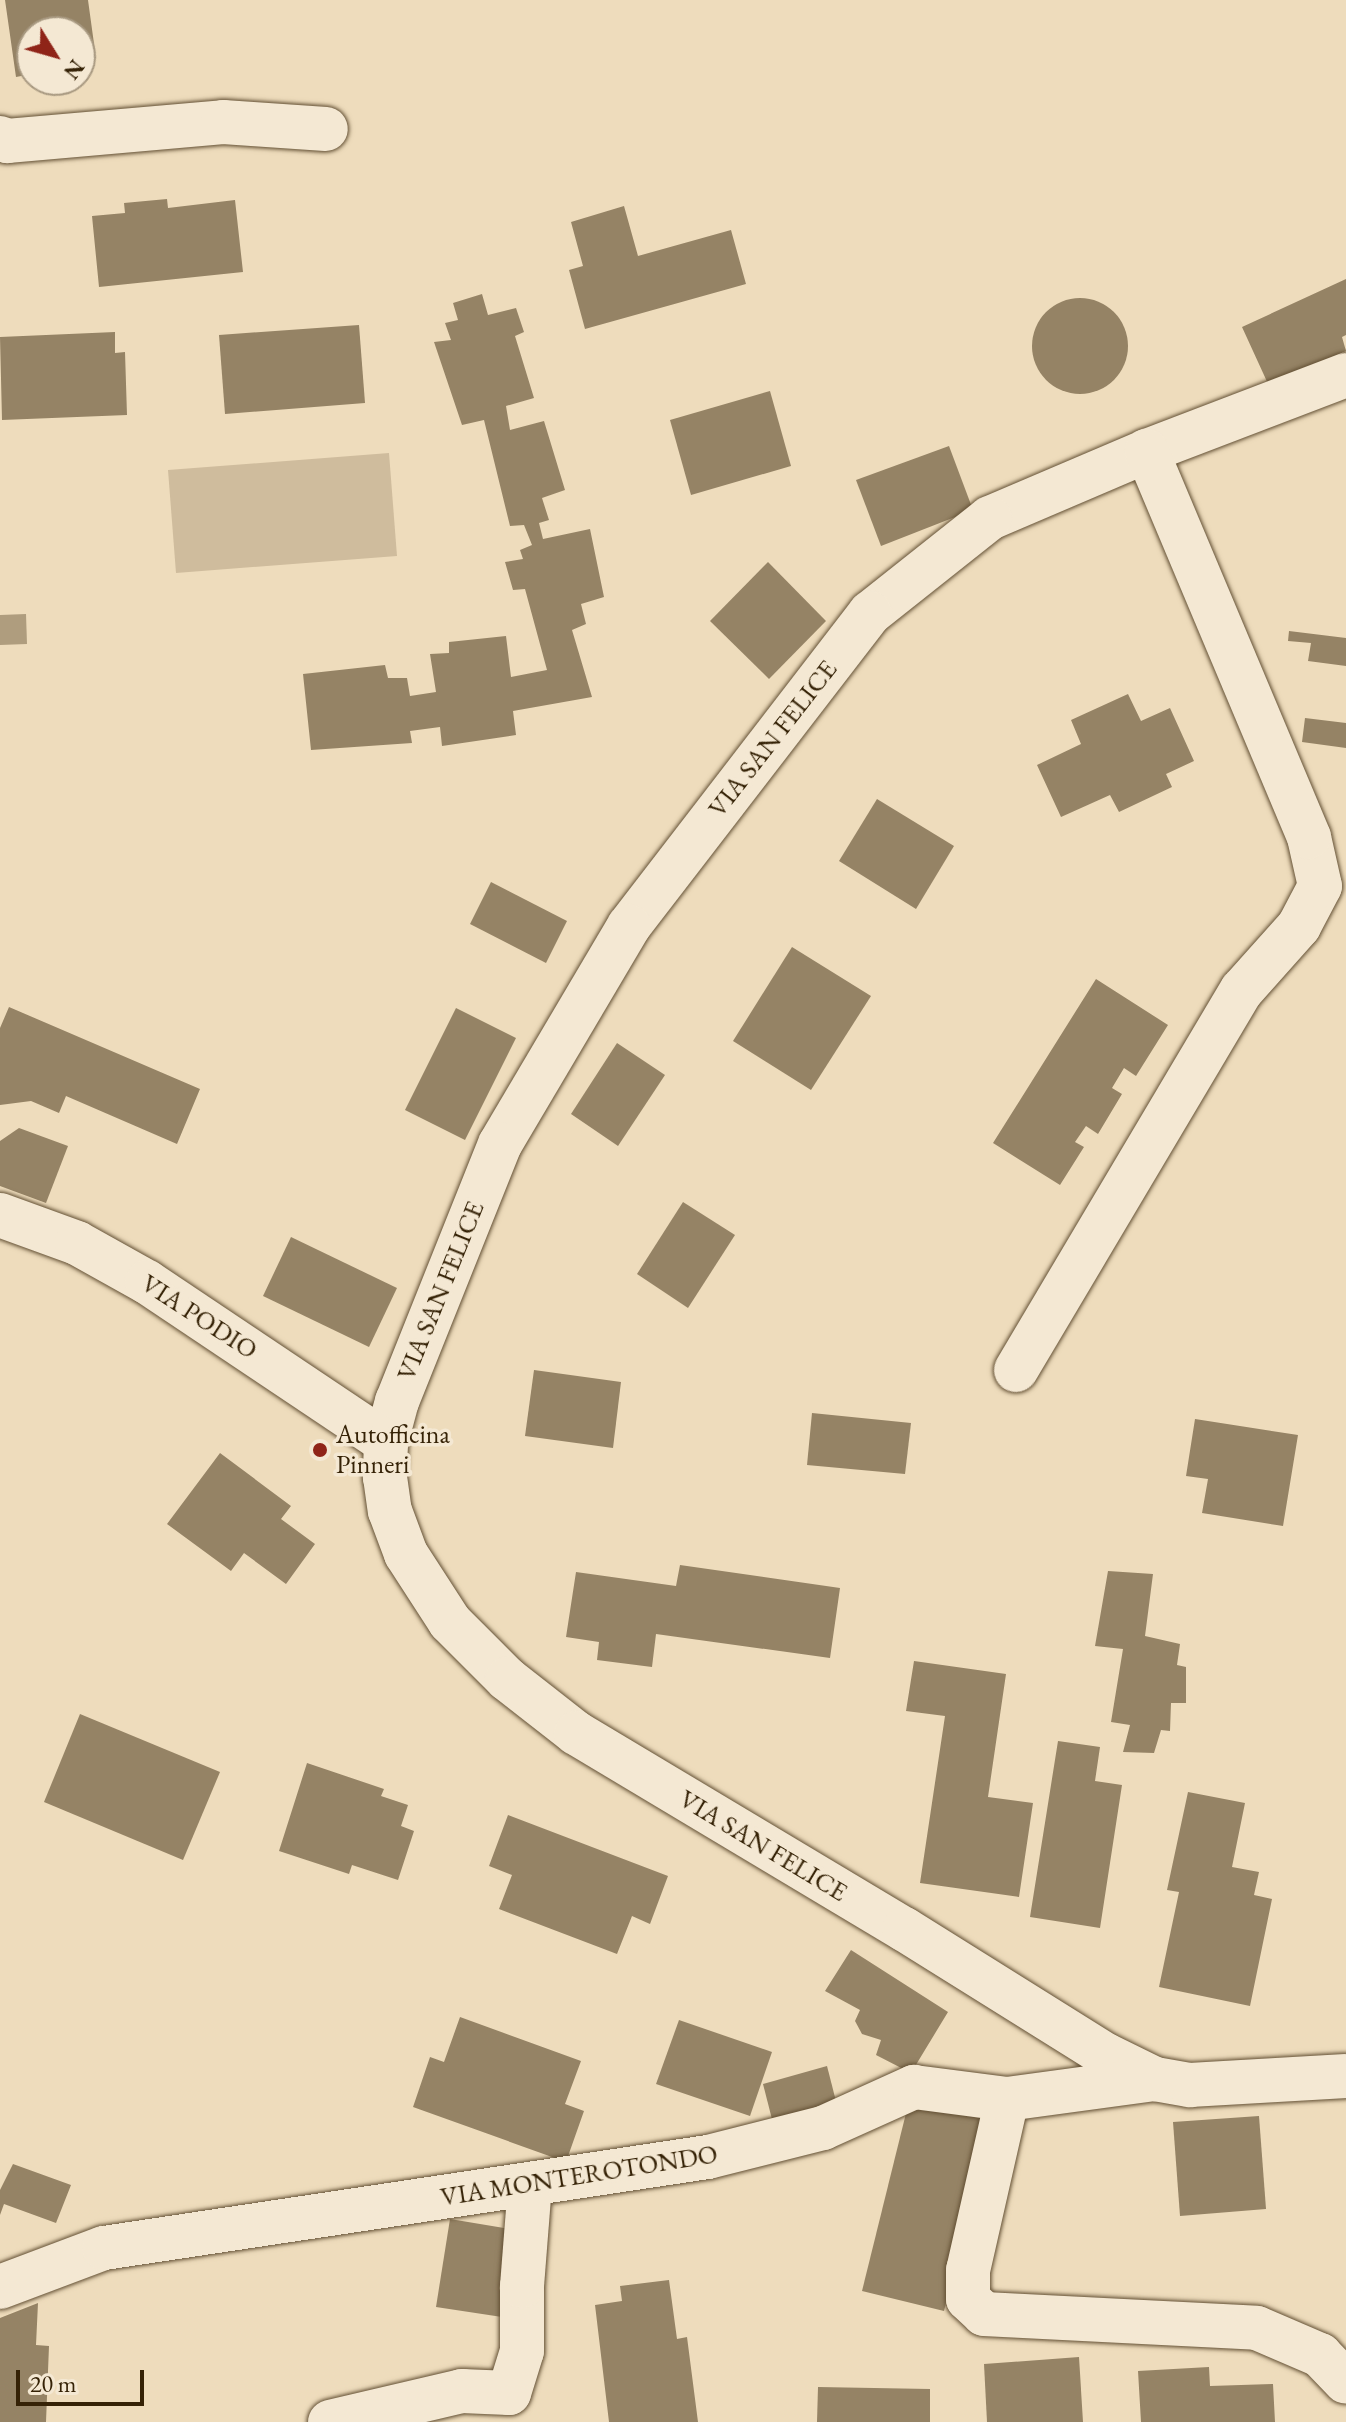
<!DOCTYPE html>
<style>
body{margin:0}
#map{position:relative;width:1346px;height:2422px;overflow:hidden;background:#eedcbc;font-family:"EB Garamond",serif}
div>[style]{position:absolute}
.green>*{inset:0;background:#cfbc9d}
.water>*{inset:0;background:#af9d7e}
.building>*{inset:0;background:#958365}
.round{border-radius:50%}
.roads{filter:drop-shadow(0 0 2px #635034) drop-shadow(0 0 2px #635034)}
.minor>*{height:44px;margin:-22px;padding:0 22px;transform-origin:22px;border-radius:22px;background:#f4e8d3}
.dots>*{width:22px;height:22px;translate:-50% -50%;box-sizing:border-box;border:4px solid #f4e8d3;border-radius:50%}
span{translate:-50% -50%;white-space:nowrap;text-align:center;line-height:1.15;-webkit-text-stroke:7px #f4e8d3;paint-order:stroke}
.street-label{font-size:26px;color:#352206}
.poi-label{font-size:26px;color:#352206}
.left{translate:0 -50%;text-align:left}
.north{position:absolute;left:16px;top:16px;width:80px;height:80px;box-sizing:border-box;background:#f4e8d3;border:2px solid #a89981;border-radius:50%;rotate:127deg;font-size:22px;font-weight:700;line-height:32px;text-align:center;color:#352206}
.north::after{content:'';display:block;margin:auto;width:28px;height:36px;background:#8f2418;clip-path:polygon(50% 0,100% 100%,50% 72%,0 100%)}
.scale{position:absolute;left:16px;top:2370px;width:128px;height:36px;box-sizing:border-box;border:4px solid #352206;border-top:0;padding-left:10px;font-size:24px;line-height:28px;white-space:nowrap;color:#352206;-webkit-text-stroke:6px #f4e8d3;paint-order:stroke}
</style>
<div id="map">
<div class="green">
<div style="clip-path:polygon(389px 453px,397px 556px,176px 573px,168px 470px)"></div>
</div>
<div class="water">
<div style="clip-path:polygon(26px 614px,27px 644px,0 645px,0 615px)"></div>
</div>
<div class="building">
<div style="clip-path:polygon(5px 0,88px 0,95px 51px,83px 53px,84px 67px,80px 68px,80px 32px,32px 32px,32px 74px,16px 77px)"></div>
<div style="clip-path:polygon(167px 199px,168px 208px,235px 200px,243px 272px,99px 287px,92px 216px,125px 213px,124px 203px)"></div>
<div style="clip-path:polygon(624px 206px,638px 256px,731px 230px,746px 284px,585px 329px,569px 270px,583px 266px,571px 222px)"></div>
<div style="clip-path:polygon(1346px 279px,1346px 335px,1342px 337px,1346px 351px,1269px 386px,1242px 327px)"></div>
<div style="clip-path:polygon(482px 294px,488px 315px,516px 308px,524px 332px,515px 336px,534px 398px,506px 406px,510px 430px,544px 421px,565px 490px,542px 498px,549px 520px,539px 523px,543px 539px,590px 529px,604px 597px,581px 604px,586px 624px,572px 630px,592px 697px,513px 711px,516px 735px,442px 746px,440px 727px,410px 731px,412px 743px,311px 750px,303px 674px,385px 665px,388px 678px,407px 678px,410px 696px,436px 692px,430px 654px,449px 653px,449px 642px,506px 636px,511px 677px,547px 670px,525px 589px,513px 590px,505px 562px,523px 559px,520px 550px,532px 545px,524px 525px,510px 526px,484px 420px,462px 425px,434px 342px,451px 340px,445px 323px,458px 320px,453px 303px)"></div>
<div class="round" style="left:1032px;top:298px;width:96px;height:96px"></div>
<div style="clip-path:polygon(359px 325px,365px 403px,225px 414px,219px 335px)"></div>
<div style="clip-path:polygon(115px 332px,115px 353px,125px 352px,127px 415px,2px 420px,0 337px)"></div>
<div style="clip-path:polygon(770px 391px,791px 466px,691px 495px,670px 420px)"></div>
<div style="clip-path:polygon(949px 446px,973px 510px,881px 546px,856px 480px)"></div>
<div style="clip-path:polygon(768px 562px,826px 621px,769px 679px,710px 621px)"></div>
<div style="clip-path:polygon(1289px 631px,1346px 638px,1346px 666px,1308px 661px,1311px 643px,1288px 641px)"></div>
<div style="clip-path:polygon(1128px 694px,1141px 721px,1170px 708px,1194px 761px,1166px 774px,1172px 787px,1119px 812px,1110px 795px,1061px 817px,1037px 765px,1081px 744px,1071px 720px)"></div>
<div style="clip-path:polygon(1305px 718px,1346px 723px,1346px 748px,1302px 742px)"></div>
<div style="clip-path:polygon(877px 799px,954px 846px,916px 909px,839px 861px)"></div>
<div style="clip-path:polygon(491px 882px,567px 921px,546px 963px,470px 924px)"></div>
<div style="clip-path:polygon(792px 947px,871px 996px,811px 1090px,733px 1041px)"></div>
<div style="clip-path:polygon(1096px 979px,1168px 1025px,1136px 1076px,1124px 1068px,1112px 1088px,1122px 1094px,1098px 1134px,1086px 1126px,1075px 1142px,1084px 1147px,1060px 1185px,993px 1143px)"></div>
<div style="clip-path:polygon(9px 1007px,200px 1089px,177px 1144px,66px 1096px,59px 1113px,31px 1101px,0 1105px,0 1028px)"></div>
<div style="clip-path:polygon(456px 1008px,516px 1038px,465px 1140px,405px 1110px)"></div>
<div style="clip-path:polygon(617px 1043px,665px 1075px,618px 1146px,571px 1114px)"></div>
<div style="clip-path:polygon(19px 1128px,68px 1146px,46px 1203px,0 1186px,0 1141px)"></div>
<div style="clip-path:polygon(683px 1202px,735px 1235px,688px 1308px,637px 1274px)"></div>
<div style="clip-path:polygon(291px 1237px,397px 1288px,369px 1347px,263px 1296px)"></div>
<div style="clip-path:polygon(534px 1370px,621px 1382px,613px 1448px,525px 1436px)"></div>
<div style="clip-path:polygon(812px 1413px,911px 1423px,905px 1474px,807px 1465px)"></div>
<div style="clip-path:polygon(1195px 1419px,1298px 1435px,1283px 1526px,1202px 1513px,1208px 1479px,1186px 1476px)"></div>
<div style="clip-path:polygon(220px 1453px,291px 1506px,281px 1519px,315px 1544px,286px 1584px,244px 1553px,231px 1571px,167px 1524px)"></div>
<div style="clip-path:polygon(680px 1565px,840px 1588px,830px 1658px,656px 1634px,652px 1667px,597px 1660px,599px 1642px,566px 1637px,576px 1572px,676px 1586px)"></div>
<div style="clip-path:polygon(1108px 1571px,1153px 1574px,1145px 1636px,1180px 1644px,1177px 1665px,1186px 1667px,1186px 1703px,1171px 1703px,1170px 1731px,1161px 1730px,1154px 1753px,1123px 1752px,1130px 1725px,1111px 1722px,1123px 1649px,1095px 1646px)"></div>
<div style="clip-path:polygon(914px 1661px,1006px 1674px,988px 1797px,1033px 1803px,1019px 1897px,920px 1883px,945px 1716px,906px 1711px)"></div>
<div style="clip-path:polygon(80px 1714px,220px 1772px,183px 1860px,44px 1802px)"></div>
<div style="clip-path:polygon(1058px 1741px,1100px 1747px,1095px 1781px,1122px 1785px,1100px 1928px,1030px 1917px)"></div>
<div style="clip-path:polygon(307px 1763px,384px 1789px,381px 1796px,408px 1805px,401px 1826px,414px 1831px,398px 1880px,352px 1865px,349px 1874px,279px 1851px)"></div>
<div style="clip-path:polygon(1188px 1792px,1245px 1803px,1232px 1867px,1259px 1872px,1254px 1895px,1272px 1899px,1250px 2006px,1159px 1987px,1179px 1892px,1167px 1890px)"></div>
<div style="clip-path:polygon(508px 1815px,668px 1876px,650px 1924px,632px 1916px,617px 1954px,499px 1909px,512px 1875px,489px 1866px)"></div>
<div style="clip-path:polygon(851px 1950px,948px 2012px,911px 2073px,876px 2055px,881px 2040px,862px 2034px,855px 2021px,860px 2010px,825px 1991px)"></div>
<div style="clip-path:polygon(460px 2017px,581px 2061px,565px 2104px,584px 2111px,566px 2162px,413px 2107px,430px 2057px,444px 2062px)"></div>
<div style="clip-path:polygon(679px 2020px,772px 2052px,750px 2116px,656px 2084px)"></div>
<div style="clip-path:polygon(827px 2066px,839px 2113px,775px 2131px,763px 2084px)"></div>
<div style="clip-path:polygon(909px 2101px,991px 2121px,944px 2311px,862px 2291px)"></div>
<div style="clip-path:polygon(1259px 2116px,1266px 2209px,1180px 2216px,1173px 2122px)"></div>
<div style="clip-path:polygon(13px 2164px,71px 2185px,56px 2223px,4px 2204px,0 2215px,0 2190px)"></div>
<div style="clip-path:polygon(450px 2219px,516px 2230px,502px 2317px,436px 2307px)"></div>
<div style="clip-path:polygon(669px 2280px,677px 2339px,687px 2337px,698px 2422px,609px 2422px,595px 2305px,622px 2301px,620px 2286px)"></div>
<div style="clip-path:polygon(38px 2303px,36px 2345px,49px 2346px,46px 2422px,0 2422px,0 2318px)"></div>
<div style="clip-path:polygon(1079px 2357px,1083px 2422px,987px 2422px,984px 2364px)"></div>
<div style="clip-path:polygon(1209px 2367px,1210px 2386px,1273px 2384px,1275px 2422px,1141px 2422px,1138px 2371px)"></div>
<div style="clip-path:polygon(818px 2387px,930px 2389px,930px 2422px,817px 2422px)"></div>
</div>
<div class="roads">
<div class="minor">
<div style="left:0;top:138px;width:8px;rotate:23deg"></div>
<div style="left:7px;top:141px;width:217px;rotate:-5deg"></div>
<div style="left:223px;top:122px;width:103px;rotate:3.9deg"></div>
<div style="left:1346px;top:375px;width:213px;rotate:159.1deg"></div>
<div style="left:1147px;top:451px;width:171px;rotate:156.9deg"></div>
<div style="left:990px;top:518px;width:153px;rotate:141.6deg"></div>
<div style="left:870px;top:613px;width:395px;rotate:127.6deg"></div>
<div style="left:629px;top:926px;width:253px;rotate:120.6deg"></div>
<div style="left:500px;top:1144px;width:277px;rotate:111.8deg"></div>
<div style="left:397px;top:1401px;width:42px;rotate:105deg"></div>
<div style="left:386px;top:1442px;width:35px;rotate:92deg"></div>
<div style="left:385px;top:1477px;width:34px;rotate:82deg"></div>
<div style="left:390px;top:1511px;width:46px;rotate:69.6deg"></div>
<div style="left:406px;top:1554px;width:81px;rotate:57.1deg"></div>
<div style="left:450px;top:1622px;width:81px;rotate:45deg"></div>
<div style="left:507px;top:1679px;width:88px;rotate:38deg"></div>
<div style="left:576px;top:1733px;width:382px;rotate:30.9deg"></div>
<div style="left:904px;top:1929px;width:238px;rotate:32deg"></div>
<div style="left:1106px;top:2055px;width:55px;rotate:26.1deg"></div>
<div style="left:1155px;top:2079px;width:36px;rotate:10deg"></div>
<div style="left:1190px;top:2085px;width:156px;rotate:-3.3deg"></div>
<div style="left:0;top:1215px;width:82px;rotate:20deg"></div>
<div style="left:77px;top:1243px;width:80px;rotate:29.1deg"></div>
<div style="left:147px;top:1282px;width:288px;rotate:33.8deg"></div>
<div style="left:1016px;top:1370px;width:442px;rotate:-59.3deg"></div>
<div style="left:1242px;top:990px;width:86px;rotate:-48.3deg"></div>
<div style="left:1299px;top:926px;width:45px;rotate:-62.3deg"></div>
<div style="left:1320px;top:886px;width:50px;rotate:-102.7deg"></div>
<div style="left:1309px;top:837px;width:419px;rotate:-112.8deg"></div>
<div style="left:1007px;top:2099px;width:175px;rotate:102.8deg"></div>
<div style="left:968px;top:2270px;width:29px;rotate:90deg"></div>
<div style="left:968px;top:2299px;width:22px;rotate:43deg"></div>
<div style="left:984px;top:2314px;width:273px;rotate:2.9deg"></div>
<div style="left:1257px;top:2328px;width:69px;rotate:23.2deg"></div>
<div style="left:1320px;top:2355px;width:37px;rotate:46deg"></div>
<div style="left:0;top:2287px;width:111px;rotate:-20.6deg"></div>
<div style="left:104px;top:2248px;width:611px;rotate:-8.57deg"></div>
<div style="left:708px;top:2157px;width:119px;rotate:-14.2deg"></div>
<div style="left:823px;top:2128px;width:100px;rotate:-24.3deg"></div>
<div style="left:914px;top:2087px;width:94px;rotate:7.4deg"></div>
<div style="left:1007px;top:2099px;width:149px;rotate:-7.7deg"></div>
<div style="left:330px;top:2422px;width:136px;rotate:-13.2deg"></div>
<div style="left:462px;top:2391px;width:47px;rotate:2.4deg"></div>
<div style="left:509px;top:2393px;width:44px;rotate:-72.8deg"></div>
<div style="left:522px;top:2351px;width:65px;rotate:-90deg"></div>
<div style="left:522px;top:2286px;width:102px;rotate:-85.5deg"></div>
</div>
</div>
<div class="dots">
<div style="left:320px;top:1450px;background:#8f2418"></div>
</div>
<div class="street-label">
<span style="left:773px;top:739px;rotate:-52deg">VIA SAN FELICE</span>
<span style="left:441px;top:1291px;rotate:-68deg">VIA SAN FELICE</span>
<span style="left:199px;top:1317px;rotate:33deg">VIA PODIO</span>
<span style="left:763px;top:1846px;rotate:31deg">VIA SAN FELICE</span>
<span style="left:579px;top:2176px;rotate:-9deg">VIA MONTEROTONDO</span>
</div>
<div class="poi-label">
<span class="left" style="left:336px;top:1450px">Autofficina<br>Pinneri</span>
</div>
<div class="north">N</div>
<div class="scale">20 m</div>
</div>
